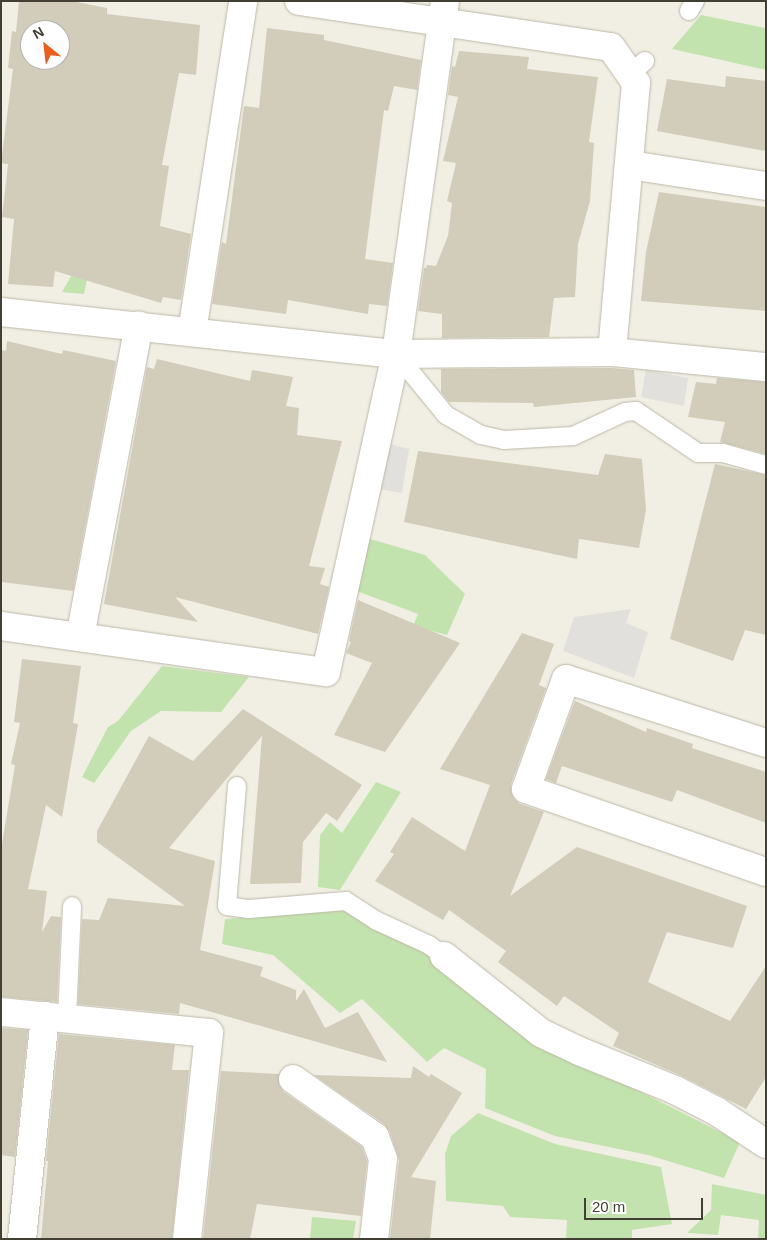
<!DOCTYPE html>
<style>
body{margin:0}
#map{position:relative;width:767px;height:1240px;overflow:hidden;background:#f1efe4;font-family:Arial,sans-serif}
div>[style]{position:absolute}
.green>*{inset:0;background:#c3e3ae}
.parking>*{inset:0;background:#e2e0dc}
.building>*{inset:0;background:#d2ccba}
.roads{filter:drop-shadow(0 0 1px #bcb8a7) drop-shadow(0 0 1px #bcb8a7)}
.lane>*{height:18px;margin:-9px;padding:0 9px;transform-origin:9px;border-radius:9px;background:#fff}
.street>*{height:28px;margin:-14px;padding:0 14px;transform-origin:14px;border-radius:14px;background:#fff}
span{translate:-50% -50%;white-space:nowrap;text-align:center;line-height:1.15;-webkit-text-stroke:4.5px #fff;paint-order:stroke}
.frame{position:absolute;inset:0;border:2px solid #423f34;pointer-events:none}
.north{position:absolute;left:20px;top:20px;width:50px;height:50px;box-sizing:border-box;background:#fff;border:1px solid #b3b2ae;border-radius:50%;rotate:331deg;font-size:14px;font-weight:700;line-height:20px;text-align:center;color:#423f34}
.north::after{content:'';display:block;margin:auto;width:18px;height:22px;background:#ed5e1e;clip-path:polygon(50% 0,100% 100%,50% 72%,0 100%)}
.scale{position:absolute;left:584px;top:1198px;width:119px;height:22px;box-sizing:border-box;border:2px solid #423f34;border-top:0;padding-left:6px;font-size:15px;line-height:18px;white-space:nowrap;color:#423f34;-webkit-text-stroke:4px #fff;paint-order:stroke}
</style>
<div id="map">
<div class="green">
<div style="clip-path:polygon(701px 15px,765px 28px,766px 70px,672px 49px)"></div>
<div style="clip-path:polygon(95px 238px,84px 294px,62px 292px,73px 273px)"></div>
<div style="clip-path:polygon(367px 538px,425px 555px,465px 594px,447px 635px,413px 626px,418px 614px,354px 590px)"></div>
<div style="clip-path:polygon(162px 666px,249px 677px,221px 712px,161px 711px,131px 731px,94px 783px,82px 777px,108px 727px,118px 721px)"></div>
<div style="clip-path:polygon(376px 782px,401px 792px,340px 890px,318px 887px,320px 835px,330px 822px,342px 833px)"></div>
<div style="clip-path:polygon(345px 909px,441px 962px,534px 1038px,740px 1142px,724px 1178px,648px 1155px,555px 1136px,485px 1108px,486px 1069px,444px 1048px,427px 1062px,362px 999px,340px 1013px,273px 955px,222px 944px,225px 919px)"></div>
<div style="clip-path:polygon(478px 1113px,555px 1144px,661px 1167px,672px 1224px,632px 1230px,632px 1239px,566px 1239px,567px 1220px,510px 1217px,503px 1206px,446px 1201px,445px 1154px,451px 1136px)"></div>
<div style="clip-path:polygon(712px 1184px,766px 1195px,766px 1239px,758px 1239px,759px 1220px,721px 1215px,718px 1235px,687px 1233px,711px 1210px)"></div>
<div style="clip-path:polygon(312px 1217px,356px 1221px,353px 1239px,310px 1239px)"></div>
</div>
<div class="parking">
<div style="clip-path:polygon(646px 370px,688px 378px,684px 406px,641px 397px)"></div>
<div style="clip-path:polygon(386px 443px,409px 449px,402px 493px,374px 488px)"></div>
<div style="clip-path:polygon(631px 609px,626px 623px,648px 632px,634px 678px,563px 651px,574px 617px)"></div>
</div>
<div class="building">
<div style="clip-path:polygon(evenodd,19px 1px,71px 1px,107px 8px,107px 14px,200px 25px,196px 75px,179px 73px,162px 165px,169px 166px,160px 226px,191px 234px,181px 300px,163px 297px,161px 303px,55px 271px,53px 287px,8px 284px,14px 219px,2px 217px,8px 164px,1px 163px,13px 69px,8px 68px,12px 31px,16px 32px,19px 1px,30px 30px,60px 30px,60px 60px,30px 60px,30px 30px)"></div>
<div style="clip-path:polygon(267px 28px,324px 35px,324px 40px,421px 60px,417px 90px,394px 86px,388px 111px,384px 110px,365px 259px,393px 263px,387px 306px,369px 304px,368px 314px,288px 300px,286px 314px,212px 304px,222px 242px,226px 244px,244px 106px,259px 108px)"></div>
<div style="clip-path:polygon(459px 51px,529px 57px,527px 69px,598px 77px,589px 142px,594px 143px,590px 201px,578px 244px,575px 297px,554px 298px,549px 337px,442px 338px,442px 314px,418px 311px,424px 268px,426px 268px,427px 265px,436px 266px,448px 236px,452px 203px,447px 201px,456px 163px,443px 161px,458px 97px,448px 95px,452px 66px,455px 67px)"></div>
<div style="clip-path:polygon(726px 76px,766px 81px,766px 151px,657px 131px,667px 79px,725px 87px)"></div>
<div style="clip-path:polygon(659px 192px,766px 207px,766px 311px,641px 301px,646px 252px)"></div>
<div style="clip-path:polygon(7px 341px,62px 354px,63px 350px,116px 361px,73px 591px,1px 582px,1px 350px,6px 351px)"></div>
<div style="clip-path:polygon(157px 359px,250px 381px,252px 370px,293px 377px,286px 406px,299px 408px,297px 435px,342px 441px,309px 566px,325px 568px,320px 584px,329px 587px,318px 634px,175px 597px,198px 622px,104px 604px,147px 367px,154px 369px)"></div>
<div style="clip-path:polygon(611px 368px,634px 370px,636px 397px,534px 407px,533px 403px,449px 402px,441px 392px,441px 369px)"></div>
<div style="clip-path:polygon(717px 378px,766px 382px,766px 454px,720px 442px,725px 422px,688px 417px,696px 382px,716px 384px)"></div>
<div style="clip-path:polygon(418px 451px,598px 475px,605px 454px,642px 459px,646px 510px,639px 548px,579px 539px,577px 559px,404px 522px)"></div>
<div style="clip-path:polygon(715px 464px,766px 475px,766px 635px,745px 630px,733px 661px,670px 639px)"></div>
<div style="clip-path:polygon(358px 600px,460px 643px,385px 752px,334px 735px,372px 663px,346px 653px,351px 642px,349px 641px)"></div>
<div style="clip-path:polygon(522px 633px,554px 644px,539px 685px,546px 688px,511px 784px,511px 791px,514px 799px,520px 804px,544px 812px,510px 896px,577px 847px,747px 906px,733px 948px,667px 932px,648px 982px,730px 1021px,766px 966px,766px 1077px,746px 1109px,682px 1076px,613px 1046px,619px 1033px,564px 996px,557px 1006px,498px 962px,506px 951px,449px 910px,443px 920px,375px 881px,394px 854px,390px 852px,412px 817px,465px 851px,490px 785px,440px 769px)"></div>
<div style="clip-path:polygon(22px 659px,81px 666px,73px 723px,78px 724px,62px 817px,46px 805px,28px 889px,47px 891px,42px 932px,51px 916px,61px 917px,57px 1002px,1px 997px,1px 850px,15px 765px,11px 764px,20px 723px,14px 722px)"></div>
<div style="clip-path:polygon(575px 701px,646px 732px,647px 728px,693px 744px,692px 748px,766px 772px,766px 823px,677px 790px,672px 802px,562px 766px,556px 783px,546px 779px)"></div>
<div style="clip-path:polygon(243px 709px,362px 785px,337px 821px,326px 813px,303px 842px,301px 883px,250px 884px,262px 736px,169px 848px,215px 861px,200px 950px,263px 967px,260px 976px,296px 990px,296px 1001px,304px 989px,325px 1028px,358px 1012px,387px 1062px,180px 1003px,179px 1014px,78px 1004px,82px 919px,99px 920px,108px 898px,185px 906px,97px 842px,97px 831px,149px 736px,193px 761px)"></div>
<div style="clip-path:polygon(1px 1028px,28px 1030px,15px 1157px,1px 1155px)"></div>
<div style="clip-path:polygon(59px 1034px,175px 1045px,172px 1070px,189px 1070px,172px 1239px,41px 1239px,48px 1161px,46px 1161px)"></div>
<div style="clip-path:polygon(413px 1066px,429px 1077px,431px 1074px,462px 1093px,411px 1177px,436px 1181px,430px 1239px,390px 1239px,399px 1160px,390px 1132px,384px 1124px,314px 1075px,411px 1078px)"></div>
<div style="clip-path:polygon(221px 1071px,279px 1074px,279px 1085px,284px 1092px,362px 1147px,367px 1161px,361px 1216px,257px 1204px,250px 1239px,203px 1239px)"></div>
</div>
<div class="roads">
<div class="lane">
<div style="left:689px;top:11px;width:12px;rotate:-59deg"></div>
<div style="left:630px;top:74px;width:20px;rotate:-41deg"></div>
<div style="left:396px;top:354px;width:79px;rotate:50.7deg"></div>
<div style="left:446px;top:415px;width:40px;rotate:29.7deg"></div>
<div style="left:481px;top:435px;width:24px;rotate:12deg"></div>
<div style="left:504px;top:440px;width:69px;rotate:-3.3deg"></div>
<div style="left:573px;top:436px;width:57px;rotate:-24.8deg"></div>
<div style="left:625px;top:412px;width:11px;rotate:-5deg"></div>
<div style="left:636px;top:411px;width:75px;rotate:34.1deg"></div>
<div style="left:698px;top:453px;width:25px"></div>
<div style="left:723px;top:453px;width:45px;rotate:15.6deg"></div>
<div style="left:237px;top:786px;width:120px;rotate:94.8deg"></div>
<div style="left:227px;top:906px;width:22px;rotate:8deg"></div>
<div style="left:249px;top:909px;width:97px;rotate:-4.7deg"></div>
<div style="left:346px;top:901px;width:35px;rotate:33deg"></div>
<div style="left:375px;top:920px;width:60px;rotate:24.8deg"></div>
<div style="left:429px;top:945px;width:19px;rotate:36deg"></div>
<div style="left:67px;top:1018px;width:112px;rotate:-87.4deg"></div>
</div>
<div class="street">
<div style="left:299px;top:1px;width:315px;rotate:8.4deg"></div>
<div style="left:611px;top:47px;width:44px;rotate:55.2deg"></div>
<div style="left:636px;top:83px;width:270px;rotate:95.1deg"></div>
<div style="left:630px;top:165px;width:138px;rotate:8.8deg"></div>
<div style="left:1px;top:312px;width:397px;rotate:6.1deg"></div>
<div style="left:396px;top:354px;width:216px;rotate:-0.5deg"></div>
<div style="left:612px;top:352px;width:155px;rotate:5.6deg"></div>
<div style="left:192px;top:332px;width:335px;rotate:-81.2deg"></div>
<div style="left:1px;top:626px;width:328px;rotate:8.1deg"></div>
<div style="left:326px;top:672px;width:326px;rotate:-77.6deg"></div>
<div style="left:396px;top:354px;width:356px;rotate:-82.1deg"></div>
<div style="left:80px;top:637px;width:317px;rotate:-79.3deg"></div>
<div style="left:766px;top:743px;width:210px;rotate:-162.3deg"></div>
<div style="left:566px;top:679px;width:117px;rotate:110deg"></div>
<div style="left:526px;top:789px;width:254px;rotate:19.1deg"></div>
<div style="left:444px;top:956px;width:124px;rotate:38.4deg"></div>
<div style="left:541px;top:1033px;width:42px;rotate:25.3deg"></div>
<div style="left:579px;top:1051px;width:104px;rotate:22.1deg"></div>
<div style="left:675px;top:1090px;width:46px;rotate:27.1deg"></div>
<div style="left:716px;top:1111px;width:60px;rotate:33.4deg"></div>
<div style="left:1px;top:1012px;width:209px;rotate:5.8deg"></div>
<div style="left:209px;top:1033px;width:207px;rotate:96.1deg"></div>
<div style="left:293px;top:1079px;width:100px;rotate:35.3deg"></div>
<div style="left:375px;top:1137px;width:23px;rotate:70deg"></div>
<div style="left:383px;top:1159px;width:81px;rotate:96.4deg"></div>
<div style="left:22px;top:1239px;width:224px;rotate:-84.1deg"></div>
</div>
</div>
<div class="frame"></div>
<div class="north">N</div>
<div class="scale">20 m</div>
</div>
